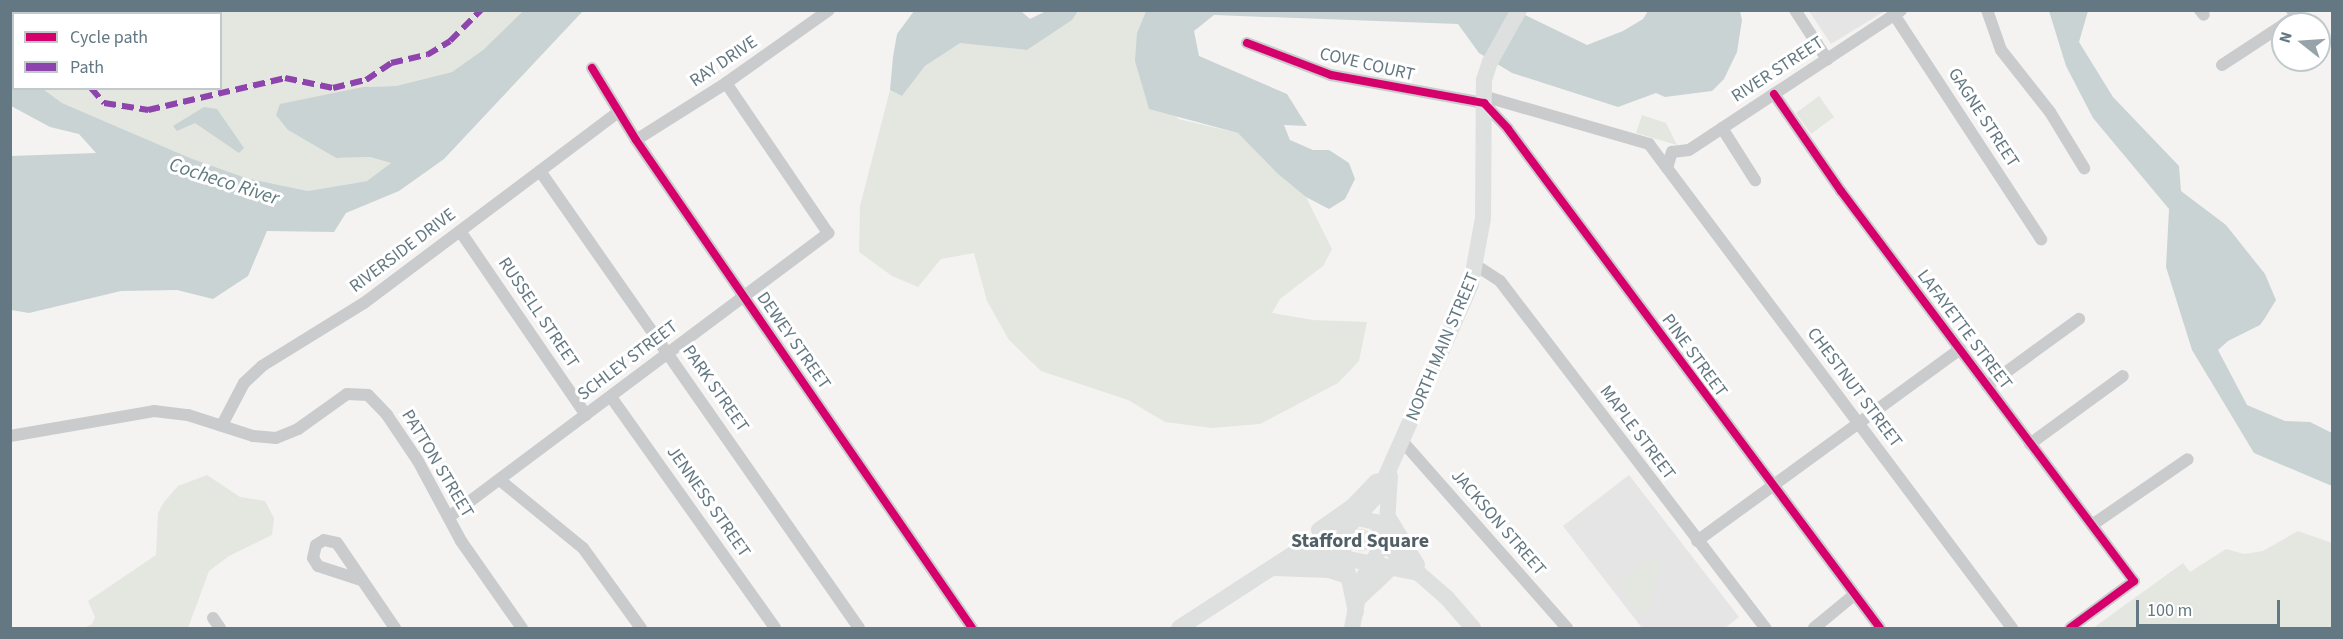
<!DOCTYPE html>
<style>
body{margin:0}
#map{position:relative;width:2343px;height:639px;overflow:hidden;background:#f4f3f2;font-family:"Source Sans 3",sans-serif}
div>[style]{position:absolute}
.built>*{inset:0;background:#e4e5e4}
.green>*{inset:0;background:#e4e6e0}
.round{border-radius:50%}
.water>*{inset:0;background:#c9d3d4}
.street>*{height:12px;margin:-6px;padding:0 6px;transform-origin:6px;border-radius:6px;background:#cacbcc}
.secondary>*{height:16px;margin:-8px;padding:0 8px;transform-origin:8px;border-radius:8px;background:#dedfdf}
.quiet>*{height:6px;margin-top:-3px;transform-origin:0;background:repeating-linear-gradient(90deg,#8e44ad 0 12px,transparent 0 18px)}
.cycleway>*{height:8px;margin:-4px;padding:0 4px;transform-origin:4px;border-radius:4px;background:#d6006c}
span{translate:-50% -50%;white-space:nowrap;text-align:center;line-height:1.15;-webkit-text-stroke:6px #fff;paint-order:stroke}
.street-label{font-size:18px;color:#637882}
.water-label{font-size:20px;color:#5f7b7f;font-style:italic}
.neighbourhood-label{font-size:20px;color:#516067;font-weight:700}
.frame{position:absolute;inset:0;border:12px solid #637882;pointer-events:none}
.legend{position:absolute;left:12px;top:12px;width:210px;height:78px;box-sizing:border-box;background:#fff;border:2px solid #c1c9cd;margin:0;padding:8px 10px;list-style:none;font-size:18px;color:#637882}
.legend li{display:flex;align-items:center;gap:12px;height:30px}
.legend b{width:30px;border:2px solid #c1c9cd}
.north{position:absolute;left:2271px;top:12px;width:60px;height:60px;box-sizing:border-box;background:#fff;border:2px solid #c1c9cd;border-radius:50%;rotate:287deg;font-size:16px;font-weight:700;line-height:24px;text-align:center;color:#637882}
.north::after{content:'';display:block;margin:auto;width:21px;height:27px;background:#96a3a9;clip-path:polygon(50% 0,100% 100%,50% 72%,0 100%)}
.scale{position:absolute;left:2136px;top:600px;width:144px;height:27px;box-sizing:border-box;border:3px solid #637882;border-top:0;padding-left:8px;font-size:18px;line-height:21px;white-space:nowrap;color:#637882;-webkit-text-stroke:4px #fff;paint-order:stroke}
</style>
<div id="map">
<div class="built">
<div style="clip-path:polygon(1809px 11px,1885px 11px,1831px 44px)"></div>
<div style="clip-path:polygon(1629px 475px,1739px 617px,1725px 628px,1642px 628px,1563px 526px)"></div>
</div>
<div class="green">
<div style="clip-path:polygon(10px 11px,523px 11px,483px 50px,452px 72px,396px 86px,363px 87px,288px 130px,336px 158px,370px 157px,391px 163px,367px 181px,308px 191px,246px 178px,190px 158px,62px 103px,43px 89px,220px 88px,220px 14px,14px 14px,13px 71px)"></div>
<div style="clip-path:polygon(1078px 11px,1146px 11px,1137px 33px,1178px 119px,1238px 133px,1306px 197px,1332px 249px,1323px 266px,1280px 299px,1272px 313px,1313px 320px,1367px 322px,1359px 361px,1338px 383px,1260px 424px,1212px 428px,1165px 422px,1128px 400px,1041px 371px,1009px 340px,987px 301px,974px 253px,941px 259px,918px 287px,892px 276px,859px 252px,860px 206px,890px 90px,902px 96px,925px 66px,960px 42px,1027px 50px,1072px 20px)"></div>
<div style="clip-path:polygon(1819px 96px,1834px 117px,1811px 134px,1796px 113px)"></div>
<div style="clip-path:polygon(1642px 115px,1666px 123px,1677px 145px,1636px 133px)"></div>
<div style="clip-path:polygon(207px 475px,240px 497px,265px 501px,274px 518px,272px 535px,229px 556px,209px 571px,188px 628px,84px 628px,92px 624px,95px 617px,88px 601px,156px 555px,158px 513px,164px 502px,178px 486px)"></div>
<div class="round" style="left:1350px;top:529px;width:22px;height:22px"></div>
<div style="clip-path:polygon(2298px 531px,2332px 543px,2332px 628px,2093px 628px,2183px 563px,2190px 572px,2226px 549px,2244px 554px,2263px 551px)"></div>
<div style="clip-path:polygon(1658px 554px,1659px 569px,1647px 615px,1635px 610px,1618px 582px)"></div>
</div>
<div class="water">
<div style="clip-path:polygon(523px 11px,583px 11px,444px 159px,399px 191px,346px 213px,334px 232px,267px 231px,248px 276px,213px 299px,177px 290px,121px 291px,29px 313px,11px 310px,11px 156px,96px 153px,79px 134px,50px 127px,11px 106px,11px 69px,14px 88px,43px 89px,62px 103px,190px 158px,246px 178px,308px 191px,367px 181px,391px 163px,370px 157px,336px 158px,288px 130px,276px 115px,280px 104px,363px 87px,396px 86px,452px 72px,483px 50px)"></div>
<div style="clip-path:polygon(914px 11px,1021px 11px,1030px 19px,1046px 11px,1078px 11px,1072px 20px,1027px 50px,960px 43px,925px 66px,902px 96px,890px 90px,893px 57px,897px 34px)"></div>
<div style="clip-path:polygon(1146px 11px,1517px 11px,1587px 45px,1623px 31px,1643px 19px,1648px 11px,1740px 11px,1742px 20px,1737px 52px,1724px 79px,1712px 91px,1665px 97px,1656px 93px,1618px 107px,1512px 73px,1479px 53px,1458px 24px,1214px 15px,1194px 31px,1199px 56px,1287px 94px,1307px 126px,1284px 125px,1290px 140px,1313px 150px,1329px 150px,1349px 163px,1355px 179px,1345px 199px,1329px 209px,1306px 197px,1277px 173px,1238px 133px,1149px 109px,1135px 61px,1137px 33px)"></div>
<div style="clip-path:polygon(2049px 11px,2088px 11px,2079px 42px,2113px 97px,2179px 166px,2181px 191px,2226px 225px,2265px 274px,2276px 300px,2265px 318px,2260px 325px,2228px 341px,2218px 350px,2247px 405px,2285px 421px,2310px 422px,2332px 433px,2332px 486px,2254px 453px,2192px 350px,2166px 267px,2169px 209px,2093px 118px,2066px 66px)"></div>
<div style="clip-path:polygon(204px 107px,217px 109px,244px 148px,239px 153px,195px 123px,177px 131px,173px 126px)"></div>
</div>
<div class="street">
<div style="left:1795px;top:10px;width:59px;rotate:56.9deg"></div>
<div style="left:1987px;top:10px;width:42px;rotate:70.7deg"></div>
<div style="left:2001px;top:50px;width:79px;rotate:51.7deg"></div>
<div style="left:2050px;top:112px;width:66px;rotate:58.7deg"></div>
<div style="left:2200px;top:10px;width:6px;rotate:51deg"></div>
<div style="left:1895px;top:16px;width:267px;rotate:56.8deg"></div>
<div style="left:2284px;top:24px;width:14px;rotate:-34deg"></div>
<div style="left:2296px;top:16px;width:7px;rotate:-124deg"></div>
<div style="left:1247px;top:43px;width:90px;rotate:20.9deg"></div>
<div style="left:1331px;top:75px;width:156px;rotate:10.4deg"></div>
<div style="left:1484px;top:103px;width:35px;rotate:47deg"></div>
<div style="left:1508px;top:129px;width:622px;rotate:53.3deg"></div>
<div style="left:2222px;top:65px;width:73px;rotate:-33.3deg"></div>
<div style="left:592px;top:68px;width:84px;rotate:58.6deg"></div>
<div style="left:636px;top:140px;width:592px;rotate:55.45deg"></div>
<div style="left:1774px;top:94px;width:118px;rotate:55.4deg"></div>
<div style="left:1841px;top:191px;width:488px;rotate:53.1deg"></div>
<div style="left:2134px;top:581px;width:79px;rotate:143.7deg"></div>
<div style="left:1483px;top:96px;width:173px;rotate:16.1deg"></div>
<div style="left:1649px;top:144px;width:605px;rotate:53.13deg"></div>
<div style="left:1722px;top:128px;width:62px;rotate:57.6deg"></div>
<div style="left:636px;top:140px;width:107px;rotate:-32.3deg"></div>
<div style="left:726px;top:83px;width:126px;rotate:-35.3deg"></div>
<div style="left:1667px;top:168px;width:17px;rotate:-73deg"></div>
<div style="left:1672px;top:152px;width:17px;rotate:-7deg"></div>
<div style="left:1689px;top:150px;width:254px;rotate:-33.4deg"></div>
<div style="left:540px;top:171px;width:557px;rotate:55.08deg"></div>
<div style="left:460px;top:231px;width:223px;rotate:55.6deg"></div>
<div style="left:1477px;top:266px;width:27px;rotate:33deg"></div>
<div style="left:1500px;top:281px;width:437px;rotate:52.6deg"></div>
<div style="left:1987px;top:386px;width:114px;rotate:-36.1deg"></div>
<div style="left:611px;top:397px;width:283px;rotate:54.6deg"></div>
<div style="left:222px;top:425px;width:47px;rotate:-62.4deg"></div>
<div style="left:244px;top:383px;width:25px;rotate:-43deg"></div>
<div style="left:262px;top:366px;width:120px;rotate:-31.7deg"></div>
<div style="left:364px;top:303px;width:318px;rotate:-36.9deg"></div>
<div style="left:10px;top:436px;width:146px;rotate:-9.8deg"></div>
<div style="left:154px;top:411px;width:34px;rotate:7deg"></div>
<div style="left:188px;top:415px;width:68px;rotate:17.9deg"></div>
<div style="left:253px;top:436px;width:23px;rotate:5deg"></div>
<div style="left:276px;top:438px;width:24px;rotate:-22deg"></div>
<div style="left:298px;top:429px;width:60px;rotate:-35.5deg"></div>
<div style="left:347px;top:394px;width:21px;rotate:3deg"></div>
<div style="left:368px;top:395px;width:28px;rotate:46deg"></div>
<div style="left:387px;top:415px;width:55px;rotate:56deg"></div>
<div style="left:418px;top:461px;width:91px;rotate:61.7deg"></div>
<div style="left:461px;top:541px;width:106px;rotate:55deg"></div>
<div style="left:1403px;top:442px;width:248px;rotate:48.6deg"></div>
<div style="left:2030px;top:444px;width:115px;rotate:-36.2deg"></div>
<div style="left:501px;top:481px;width:106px;rotate:39.3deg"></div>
<div style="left:583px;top:548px;width:99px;rotate:54.1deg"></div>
<div style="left:449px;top:517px;width:474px;rotate:-36.8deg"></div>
<div style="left:828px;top:233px;width:181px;rotate:-124.2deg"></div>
<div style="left:2092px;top:525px;width:116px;rotate:-34.5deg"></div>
<div style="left:1697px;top:541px;width:326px;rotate:-36.1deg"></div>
<div style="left:361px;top:580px;width:45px;rotate:-162deg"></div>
<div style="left:318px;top:566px;width:9px;rotate:-122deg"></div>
<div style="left:313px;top:558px;width:13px;rotate:-77deg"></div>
<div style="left:316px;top:545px;width:9px;rotate:-32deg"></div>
<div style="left:324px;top:540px;width:13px;rotate:13deg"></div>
<div style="left:337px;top:543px;width:103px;rotate:55.7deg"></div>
<div style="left:213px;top:618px;width:12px;rotate:55deg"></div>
<div style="left:1814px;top:628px;width:52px;rotate:-39.5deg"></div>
</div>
<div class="secondary">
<div style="left:1388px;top:517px;width:56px;rotate:58.9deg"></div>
<div style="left:1357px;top:518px;width:19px;rotate:12deg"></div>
<div style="left:1376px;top:522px;width:34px;rotate:60deg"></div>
<div style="left:1393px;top:551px;width:72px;rotate:41deg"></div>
<div style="left:1447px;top:598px;width:40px;rotate:49deg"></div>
<div style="left:1319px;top:530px;width:39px;rotate:-35deg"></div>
<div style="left:1351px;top:508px;width:37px;rotate:-46deg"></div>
<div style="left:1291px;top:556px;width:38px;rotate:-2deg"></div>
<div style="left:1329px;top:555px;width:91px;rotate:11.4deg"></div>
<div style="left:1274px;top:568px;width:55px;rotate:2.1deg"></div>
<div style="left:1329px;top:570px;width:19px;rotate:18deg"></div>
<div style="left:1359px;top:598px;width:45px;rotate:-43.2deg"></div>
<div style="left:1356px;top:612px;width:78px;rotate:-101.9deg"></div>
<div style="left:1340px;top:536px;width:57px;rotate:-47.9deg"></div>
<div style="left:1378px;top:494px;width:230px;rotate:-66.1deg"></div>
<div style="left:1471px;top:284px;width:67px;rotate:-79.7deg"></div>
<div style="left:1483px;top:218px;width:138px;rotate:-89.6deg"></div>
<div style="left:1484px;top:80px;width:19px;rotate:-72deg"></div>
<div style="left:1490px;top:62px;width:60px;rotate:-60.9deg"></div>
<div style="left:1179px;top:628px;width:147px;rotate:-33deg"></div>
<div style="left:1302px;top:548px;width:47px;rotate:-25.5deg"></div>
<div style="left:1352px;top:628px;width:48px;rotate:-79.2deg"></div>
<div style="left:1361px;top:581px;width:49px;rotate:-59.2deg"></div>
<div style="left:1386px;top:539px;width:63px;rotate:-86.4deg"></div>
</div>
<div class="quiet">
<div style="left:71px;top:14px;width:4px;rotate:-90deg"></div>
<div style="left:91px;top:88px;width:20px;rotate:49deg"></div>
<div style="left:104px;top:103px;width:45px;rotate:9deg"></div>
<div style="left:148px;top:110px;width:141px;rotate:-13.1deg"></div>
<div style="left:285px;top:78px;width:49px;rotate:11.8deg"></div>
<div style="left:333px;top:88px;width:34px;rotate:-14deg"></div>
<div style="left:366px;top:80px;width:30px;rotate:-34deg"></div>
<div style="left:391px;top:63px;width:37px;rotate:-13deg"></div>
<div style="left:427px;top:55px;width:27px;rotate:-31deg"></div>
<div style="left:450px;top:41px;width:44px;rotate:-45deg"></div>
</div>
<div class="cycleway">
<div style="left:1247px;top:43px;width:90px;rotate:20.9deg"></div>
<div style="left:1331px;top:75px;width:156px;rotate:10.4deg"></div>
<div style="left:1484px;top:103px;width:35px;rotate:47deg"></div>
<div style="left:1508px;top:129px;width:622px;rotate:53.3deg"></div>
<div style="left:592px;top:68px;width:84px;rotate:58.6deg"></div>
<div style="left:636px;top:140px;width:592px;rotate:55.45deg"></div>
<div style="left:1774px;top:94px;width:118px;rotate:55.4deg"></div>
<div style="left:1841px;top:191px;width:488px;rotate:53.1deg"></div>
<div style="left:2134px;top:581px;width:79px;rotate:143.7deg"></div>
</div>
<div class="street-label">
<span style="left:724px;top:62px;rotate:-34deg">RAY DRIVE</span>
<span style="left:1367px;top:65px;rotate:13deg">COVE COURT</span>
<span style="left:1778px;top:70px;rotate:-33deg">RIVER STREET</span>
<span style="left:1983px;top:118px;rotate:57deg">GAGNE STREET</span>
<span style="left:403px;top:251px;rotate:-37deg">RIVERSIDE DRIVE</span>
<span style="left:538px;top:313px;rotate:56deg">RUSSELL STREET</span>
<span style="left:1964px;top:330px;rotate:53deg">LAFAYETTE STREET</span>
<span style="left:793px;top:341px;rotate:55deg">DEWEY STREET</span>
<span style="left:1443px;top:347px;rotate:-67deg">NORTH MAIN STREET</span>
<span style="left:1694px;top:356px;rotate:54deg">PINE STREET</span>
<span style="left:628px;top:361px;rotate:-37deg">SCHLEY STREET</span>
<span style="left:1854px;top:388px;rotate:53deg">CHESTNUT STREET</span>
<span style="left:715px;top:389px;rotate:55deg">PARK STREET</span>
<span style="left:1637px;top:433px;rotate:53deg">MAPLE STREET</span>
<span style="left:437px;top:464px;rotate:59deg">PATTON STREET</span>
<span style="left:708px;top:502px;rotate:55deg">JENNESS STREET</span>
<span style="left:1498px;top:523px;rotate:49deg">JACKSON STREET</span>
</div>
<div class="water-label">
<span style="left:224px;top:182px;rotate:18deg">Cocheco River</span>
</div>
<div class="neighbourhood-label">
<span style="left:1360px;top:541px">Stafford Square</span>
</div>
<div class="frame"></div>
<ul class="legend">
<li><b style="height:8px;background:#d6006c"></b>Cycle path</li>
<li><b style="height:8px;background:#8e44ad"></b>Path</li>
</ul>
<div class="north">N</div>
<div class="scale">100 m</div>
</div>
